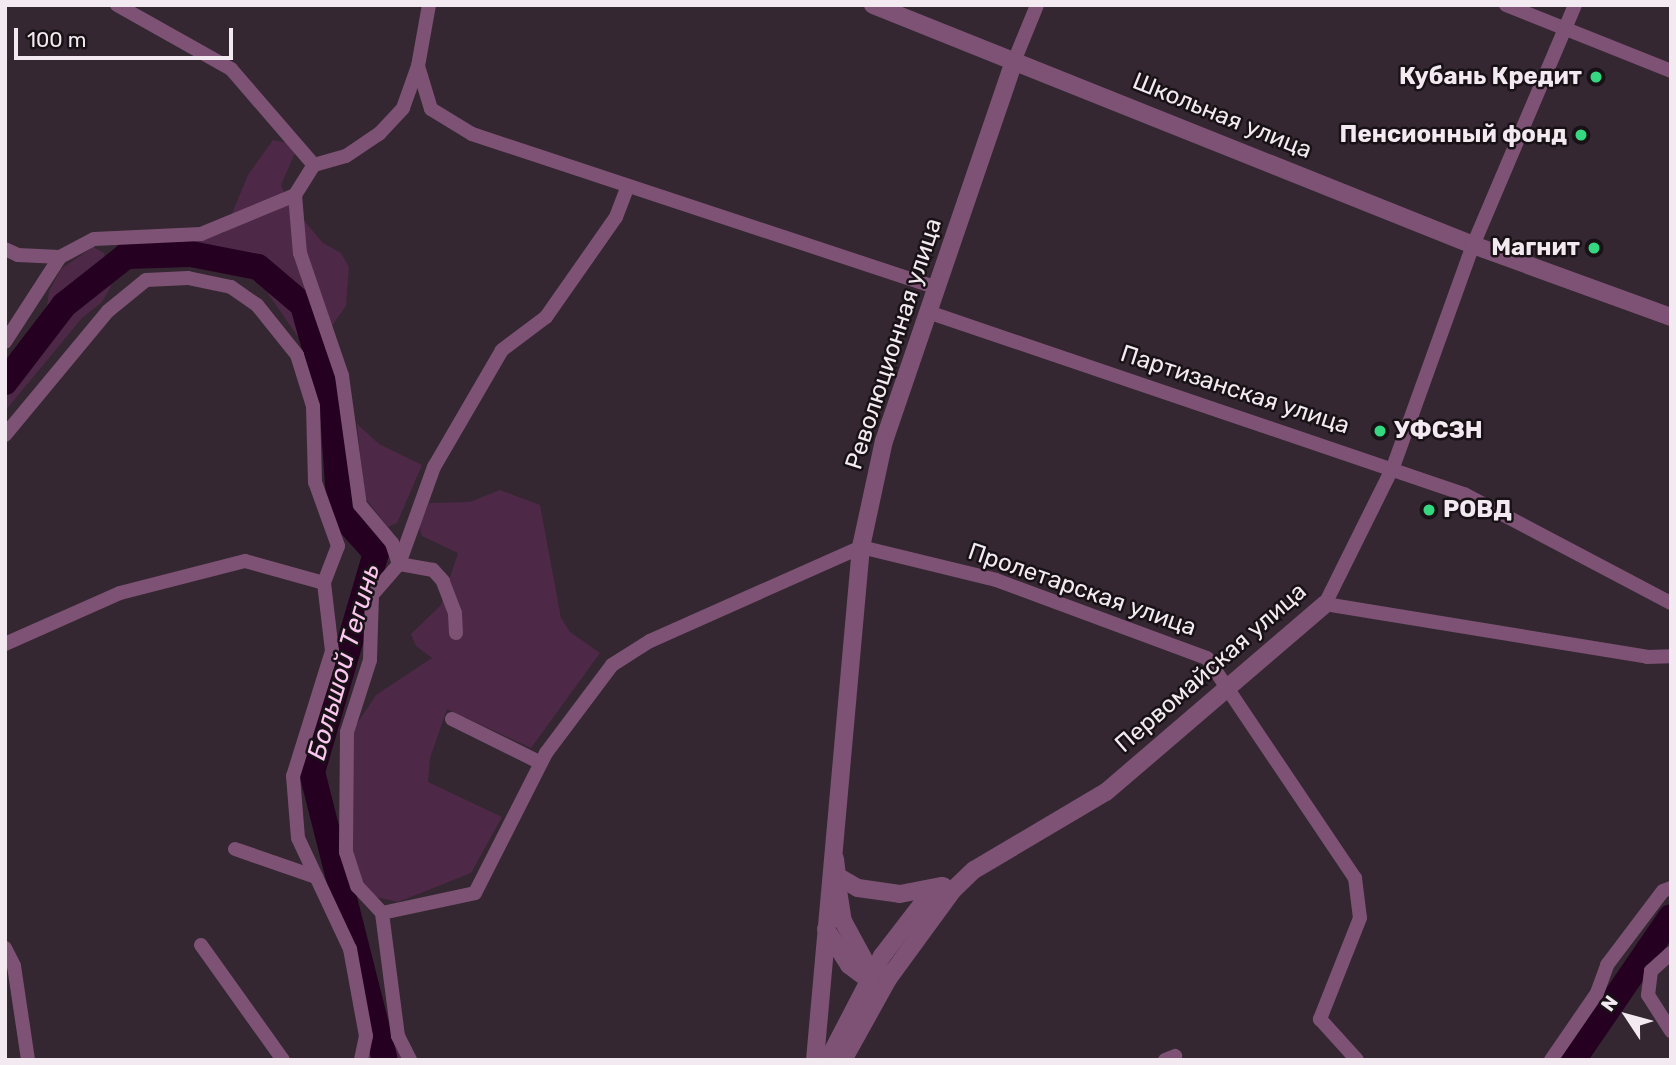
<!DOCTYPE html>
<meta charset="utf-8">
<style>
body{margin:0}
#map{position:relative;width:1676px;height:1065px;overflow:hidden;background:#342731;font-family:Rubik,sans-serif}
div>[style]{position:absolute}
.green>*{inset:0;background:#4e2847}
.river>*{height:26px;margin:-13px;padding:0 13px;transform-origin:13px;border-radius:13px;background:#260021}
.minor>*{height:14px;margin:-7px;padding:0 7px;transform-origin:7px;border-radius:7px;background:#7d5274}
.tertiary>*{height:18px;margin:-9px;padding:0 9px;transform-origin:9px;border-radius:9px;background:#7d5274}
.dots>*{width:19px;height:19px;translate:-50% -50%;box-sizing:border-box;border:4px solid #181216;border-radius:50%}
span{translate:-50% -50%;white-space:nowrap;text-align:center;line-height:1.15;-webkit-text-stroke:5px #181216;paint-order:stroke}
.poi-label{font-size:24px;color:#f3eaf1;font-weight:700}
.right{translate:-100% -50%;text-align:right}
.left{translate:0 -50%;text-align:left}
.street-label{font-size:24px;color:#f3eaf1}
.water-label{font-size:26px;color:#fcc6f0;font-style:italic}
.frame{position:absolute;inset:0;border:7px solid #f3eaf1;pointer-events:none}
.north{position:absolute;left:1592px;top:981px;width:70px;height:70px;-webkit-text-stroke:5px #181216;paint-order:stroke;rotate:306deg;font-size:19px;font-weight:700;line-height:28px;text-align:center;color:#f3eaf1}
.north::after{content:'';display:block;margin:auto;width:24px;height:32px;background:#f3eaf1;clip-path:polygon(50% 0,100% 100%,50% 72%,0 100%)}
.scale{position:absolute;left:14px;top:28px;width:219px;height:32px;box-sizing:border-box;border:4px solid #f3eaf1;border-top:0;padding-left:9px;font-size:21px;line-height:24px;white-space:nowrap;color:#f3eaf1;-webkit-text-stroke:5px #181216;paint-order:stroke}
</style>
<div id="map">
<div class="green">
<div style="clip-path:polygon(273px 140px,287px 143px,295px 153px,281px 185px,289px 203px,323px 243px,341px 253px,349px 267px,346px 306px,321px 341px,305px 347px,267px 292px,247px 275px,205px 263px,132px 261px,140px 240px,196px 239px,224px 233px,248px 175px)"></div>
<div style="clip-path:polygon(93px 247px,104px 253px,111px 286px,102px 302px,82px 318px,5px 411px,5px 391px,30px 367px,42px 344px,49px 291px,61px 269px)"></div>
<div style="clip-path:polygon(357px 424px,379px 444px,422px 465px,397px 523px,388px 527px,365px 498px)"></div>
<div style="clip-path:polygon(500px 490px,540px 505px,561px 618px,570px 632px,600px 653px,531px 748px,447px 709px,430px 758px,428px 782px,502px 817px,471px 873px,398px 902px,372px 896px,352px 868px,350px 734px,376px 695px,432px 658px,416px 646px,411px 634px,441px 605px,458px 553px,422px 536px,419px 526px,429px 503px,470px 502px)"></div>
<div style="clip-path:polygon(366px 1036px,398px 1036px,410px 1060px,361px 1060px)"></div>
</div>
<div class="river">
<div style="left:5px;top:382px;width:97px;rotate:-52.5deg"></div>
<div style="left:64px;top:305px;width:79px;rotate:-38.3deg"></div>
<div style="left:126px;top:256px;width:65px;rotate:-1.8deg"></div>
<div style="left:191px;top:254px;width:68px;rotate:11deg"></div>
<div style="left:258px;top:267px;width:59px;rotate:40.2deg"></div>
<div style="left:303px;top:305px;width:112px;rotate:74.5deg"></div>
<div style="left:333px;top:413px;width:100px;rotate:86deg"></div>
<div style="left:340px;top:513px;width:54px;rotate:48deg"></div>
<div style="left:376px;top:553px;width:228px;rotate:106.3deg"></div>
<div style="left:312px;top:772px;width:297px;rotate:75.8deg"></div>
<div style="left:1573px;top:1060px;width:173px;rotate:-55.6deg"></div>
</div>
<div class="minor">
<div style="left:117px;top:5px;width:131px;rotate:29.3deg"></div>
<div style="left:231px;top:69px;width:127px;rotate:49.2deg"></div>
<div style="left:1506px;top:5px;width:178px;rotate:21.8deg"></div>
<div style="left:1575px;top:5px;width:261px;rotate:113deg"></div>
<div style="left:1473px;top:245px;width:236px;rotate:109.8deg"></div>
<div style="left:1393px;top:467px;width:153px;rotate:116.4deg"></div>
<div style="left:1325px;top:604px;width:326px;rotate:9.3deg"></div>
<div style="left:1647px;top:657px;width:24px;rotate:-2deg"></div>
<div style="left:1015px;top:59px;width:58px;rotate:-67.8deg"></div>
<div style="left:418px;top:66px;width:45px;rotate:73.2deg"></div>
<div style="left:431px;top:109px;width:48px;rotate:31.4deg"></div>
<div style="left:472px;top:134px;width:490px;rotate:18.3deg"></div>
<div style="left:295px;top:195px;width:58px;rotate:85.1deg"></div>
<div style="left:300px;top:253px;width:130px;rotate:71.1deg"></div>
<div style="left:342px;top:376px;width:130px;rotate:82.1deg"></div>
<div style="left:360px;top:505px;width:50px;rotate:49.9deg"></div>
<div style="left:392px;top:543px;width:22px;rotate:72deg"></div>
<div style="left:399px;top:564px;width:103px;rotate:-70.2deg"></div>
<div style="left:434px;top:467px;width:135px;rotate:-59.8deg"></div>
<div style="left:502px;top:350px;width:55px;rotate:-36.9deg"></div>
<div style="left:546px;top:317px;width:122px;rotate:-55deg"></div>
<div style="left:616px;top:217px;width:31px;rotate:-69deg"></div>
<div style="left:295px;top:195px;width:36px;rotate:-58deg"></div>
<div style="left:314px;top:165px;width:33px;rotate:-16deg"></div>
<div style="left:346px;top:156px;width:40px;rotate:-34deg"></div>
<div style="left:379px;top:134px;width:35px;rotate:-47deg"></div>
<div style="left:403px;top:108px;width:45px;rotate:-70.3deg"></div>
<div style="left:418px;top:66px;width:62px;rotate:-79.8deg"></div>
<div style="left:5px;top:249px;width:14px;rotate:25deg"></div>
<div style="left:18px;top:255px;width:42px;rotate:2.7deg"></div>
<div style="left:60px;top:257px;width:38px;rotate:-28deg"></div>
<div style="left:94px;top:239px;width:107px;rotate:-2.7deg"></div>
<div style="left:201px;top:234px;width:102px;rotate:-22.5deg"></div>
<div style="left:928px;top:312px;width:566px;rotate:18.76deg"></div>
<div style="left:1464px;top:494px;width:234px;rotate:27.8deg"></div>
<div style="left:5px;top:342px;width:101px;rotate:-57.1deg"></div>
<div style="left:5px;top:435px;width:161px;rotate:-50.3deg"></div>
<div style="left:108px;top:311px;width:49px;rotate:-39.2deg"></div>
<div style="left:146px;top:280px;width:42px;rotate:-2.7deg"></div>
<div style="left:188px;top:278px;width:44px;rotate:11.8deg"></div>
<div style="left:231px;top:287px;width:32px;rotate:35deg"></div>
<div style="left:257px;top:305px;width:64px;rotate:51.3deg"></div>
<div style="left:297px;top:355px;width:53px;rotate:72.6deg"></div>
<div style="left:313px;top:406px;width:76px;rotate:88.5deg"></div>
<div style="left:315px;top:482px;width:68px;rotate:70.2deg"></div>
<div style="left:338px;top:546px;width:40px;rotate:111deg"></div>
<div style="left:324px;top:583px;width:68px;rotate:83.3deg"></div>
<div style="left:332px;top:651px;width:131px;rotate:107.3deg"></div>
<div style="left:293px;top:776px;width:62px;rotate:85.4deg"></div>
<div style="left:298px;top:838px;width:123px;rotate:64.9deg"></div>
<div style="left:350px;top:949px;width:88px;rotate:79.6deg"></div>
<div style="left:366px;top:1036px;width:25px;rotate:102deg"></div>
<div style="left:456px;top:633px;width:20px;rotate:-93deg"></div>
<div style="left:455px;top:613px;width:34px;rotate:-111deg"></div>
<div style="left:443px;top:581px;width:15px;rotate:-132deg"></div>
<div style="left:433px;top:570px;width:35px;rotate:-170deg"></div>
<div style="left:399px;top:564px;width:41px;rotate:131.1deg"></div>
<div style="left:372px;top:595px;width:65px;rotate:91.8deg"></div>
<div style="left:370px;top:660px;width:76px;rotate:107.7deg"></div>
<div style="left:347px;top:732px;width:120px;rotate:90.5deg"></div>
<div style="left:346px;top:852px;width:36px;rotate:72deg"></div>
<div style="left:357px;top:886px;width:37px;rotate:47deg"></div>
<div style="left:382px;top:913px;width:95px;rotate:-12.1deg"></div>
<div style="left:475px;top:893px;width:157px;rotate:-63.1deg"></div>
<div style="left:546px;top:753px;width:110px;rotate:-53.1deg"></div>
<div style="left:612px;top:665px;width:45px;rotate:-32.3deg"></div>
<div style="left:650px;top:641px;width:231px;rotate:-24deg"></div>
<div style="left:861px;top:547px;width:139px;rotate:13.7deg"></div>
<div style="left:996px;top:580px;width:225px;rotate:20.3deg"></div>
<div style="left:1207px;top:658px;width:265px;rotate:56.1deg"></div>
<div style="left:1355px;top:878px;width:40px;rotate:82.9deg"></div>
<div style="left:1360px;top:918px;width:109px;rotate:111.6deg"></div>
<div style="left:1320px;top:1019px;width:55px;rotate:47.9deg"></div>
<div style="left:5px;top:644px;width:126px;rotate:-23.9deg"></div>
<div style="left:120px;top:593px;width:129px;rotate:-14.4deg"></div>
<div style="left:245px;top:561px;width:82px;rotate:15.6deg"></div>
<div style="left:452px;top:719px;width:99px;rotate:26.3deg"></div>
<div style="left:235px;top:849px;width:86px;rotate:19.1deg"></div>
<div style="left:382px;top:913px;width:124px;rotate:82.6deg"></div>
<div style="left:398px;top:1036px;width:27px;rotate:63deg"></div>
<div style="left:201px;top:945px;width:141px;rotate:54.5deg"></div>
<div style="left:5px;top:948px;width:20px;rotate:63deg"></div>
<div style="left:14px;top:966px;width:95px;rotate:81.5deg"></div>
<div style="left:1671px;top:953px;width:27px;rotate:138deg"></div>
<div style="left:1651px;top:971px;width:24px;rotate:97deg"></div>
<div style="left:1648px;top:995px;width:43px;rotate:57.4deg"></div>
<div style="left:1165px;top:1060px;width:11px;rotate:-22deg"></div>
<div style="left:1551px;top:1060px;width:81px;rotate:-55.5deg"></div>
<div style="left:1597px;top:993px;width:30px;rotate:-70deg"></div>
<div style="left:1607px;top:965px;width:93px;rotate:-52.9deg"></div>
<div style="left:1663px;top:891px;width:9px;rotate:-21deg"></div>
</div>
<div class="tertiary">
<div style="left:873px;top:5px;width:646px;rotate:21.8deg"></div>
<div style="left:1473px;top:245px;width:211px;rotate:20deg"></div>
<div style="left:835px;top:859px;width:17px;rotate:83deg"></div>
<div style="left:837px;top:876px;width:24px;rotate:30deg"></div>
<div style="left:858px;top:888px;width:42px;rotate:8.1deg"></div>
<div style="left:900px;top:894px;width:43px;rotate:-10.8deg"></div>
<div style="left:837px;top:884px;width:37px;rotate:81deg"></div>
<div style="left:843px;top:921px;width:57px;rotate:61.6deg"></div>
<div style="left:870px;top:971px;width:14px;rotate:82deg"></div>
<div style="left:826px;top:929px;width:43px;rotate:57.4deg"></div>
<div style="left:849px;top:965px;width:21px;rotate:37deg"></div>
<div style="left:866px;top:978px;width:9px;rotate:-6deg"></div>
<div style="left:815px;top:1060px;width:515px;rotate:-84.88deg"></div>
<div style="left:861px;top:547px;width:108px;rotate:-77.8deg"></div>
<div style="left:884px;top:441px;width:404px;rotate:-71.1deg"></div>
<div style="left:828px;top:1060px;width:117px;rotate:-62.6deg"></div>
<div style="left:882px;top:956px;width:66px;rotate:-52.4deg"></div>
<div style="left:922px;top:904px;width:28px;rotate:-39deg"></div>
<div style="left:843px;top:1060px;width:93px;rotate:-60.9deg"></div>
<div style="left:888px;top:979px;width:110px;rotate:-53.9deg"></div>
<div style="left:953px;top:890px;width:29px;rotate:-44deg"></div>
<div style="left:974px;top:870px;width:153px;rotate:-30.6deg"></div>
<div style="left:1106px;top:792px;width:289px;rotate:-40.6deg"></div>
</div>
<div class="dots">
<div style="left:1596px;top:77px;background:#35d881"></div>
<div style="left:1581px;top:135px;background:#35d881"></div>
<div style="left:1594px;top:248px;background:#35d881"></div>
<div style="left:1380px;top:431px;background:#35d881"></div>
<div style="left:1429px;top:510px;background:#35d881"></div>
</div>
<div class="poi-label">
<span class="right" style="left:1582px;top:77px">Кубань Кредит</span>
<span class="right" style="left:1567px;top:135px">Пенсионный фонд</span>
<span class="right" style="left:1580px;top:248px">Магнит</span>
<span class="left" style="left:1394px;top:431px">УФСЗН</span>
<span class="left" style="left:1443px;top:510px">РОВД</span>
</div>
<div class="street-label">
<span style="left:1222px;top:116px;rotate:22deg">Школьная улица</span>
<span style="left:894px;top:344px;rotate:-72deg">Революционная улица</span>
<span style="left:1235px;top:390px;rotate:18deg">Партизанская улица</span>
<span style="left:1082px;top:590px;rotate:19deg">Пролетарская улица</span>
<span style="left:1211px;top:668px;rotate:-41deg">Первомайская улица</span>
</div>
<div class="water-label">
<span style="left:344px;top:662px;rotate:-74deg">Большой Тегинь</span>
</div>
<div class="frame"></div>
<div class="north">N</div>
<div class="scale">100 m</div>
</div>
